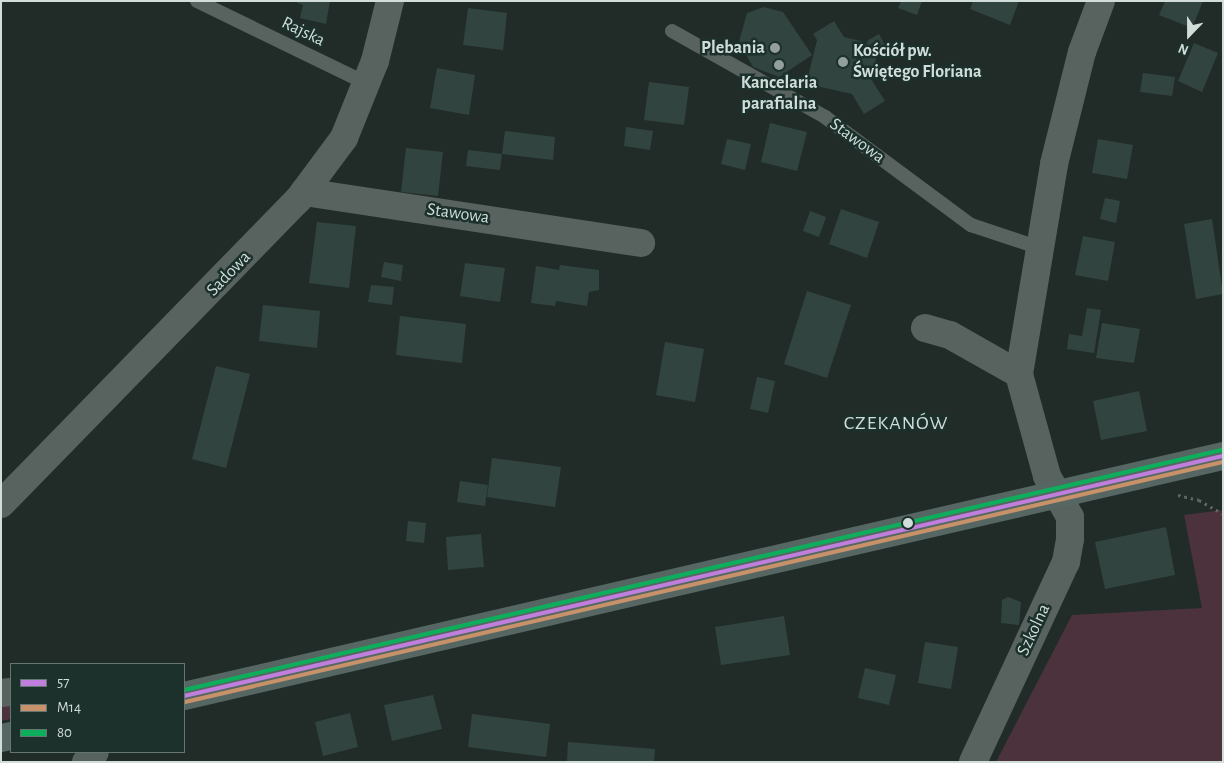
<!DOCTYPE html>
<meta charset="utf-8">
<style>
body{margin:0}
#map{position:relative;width:1224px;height:763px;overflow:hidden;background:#212c29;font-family:"Alegreya Sans",sans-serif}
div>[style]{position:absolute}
.green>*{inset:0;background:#4b323c}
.building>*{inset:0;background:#314440}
.path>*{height:3px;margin-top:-1.5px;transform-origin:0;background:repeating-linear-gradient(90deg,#5d6463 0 2.5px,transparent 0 6.5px)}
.lane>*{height:14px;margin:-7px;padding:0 7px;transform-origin:7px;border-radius:7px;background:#58625f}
.street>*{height:28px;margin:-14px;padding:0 14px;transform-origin:14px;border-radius:14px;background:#58625f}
.primary>*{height:28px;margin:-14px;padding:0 14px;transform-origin:14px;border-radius:14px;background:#566763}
.bus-1>*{height:4px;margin:-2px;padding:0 2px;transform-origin:2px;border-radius:2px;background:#c07fdc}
.bus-2>*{height:4px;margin:-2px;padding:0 2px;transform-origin:2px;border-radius:2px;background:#c7916a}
.bus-3>*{height:4px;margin:-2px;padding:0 2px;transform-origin:2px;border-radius:2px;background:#0daf5c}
.dots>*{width:14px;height:14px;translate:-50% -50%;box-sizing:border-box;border:2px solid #1c312c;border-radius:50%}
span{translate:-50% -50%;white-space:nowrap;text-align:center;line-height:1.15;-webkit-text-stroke:5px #1c312c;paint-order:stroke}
.street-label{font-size:18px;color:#d0ddd9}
.poi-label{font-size:18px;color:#d0ddd9;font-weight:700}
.right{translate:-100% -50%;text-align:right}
.left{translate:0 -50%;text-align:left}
.quarter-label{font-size:20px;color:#d0ddd9;letter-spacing:1px}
.frame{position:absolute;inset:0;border:2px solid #d0ddd9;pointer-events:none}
.legend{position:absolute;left:10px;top:663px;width:175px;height:90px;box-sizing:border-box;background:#1c312c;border:1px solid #647671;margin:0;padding:6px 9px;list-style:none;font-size:15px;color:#d0ddd9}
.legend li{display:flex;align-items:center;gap:10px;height:25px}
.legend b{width:25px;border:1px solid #647671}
.north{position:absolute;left:1164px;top:10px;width:50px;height:50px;-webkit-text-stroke:4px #1c312c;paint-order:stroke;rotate:202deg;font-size:14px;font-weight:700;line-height:20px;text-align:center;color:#d0ddd9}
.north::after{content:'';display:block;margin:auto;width:18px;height:22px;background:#d0ddd9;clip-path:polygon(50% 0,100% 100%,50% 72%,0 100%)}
</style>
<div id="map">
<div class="green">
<div style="clip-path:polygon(1223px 510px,1223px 762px,996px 762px,1072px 615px,1202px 608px,1184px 515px)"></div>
<div style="clip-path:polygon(11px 695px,11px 719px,1px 721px,1px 696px)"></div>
</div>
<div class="building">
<div style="clip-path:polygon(293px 1px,330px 1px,326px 24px,300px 18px,303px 5px)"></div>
<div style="clip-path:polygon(901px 1px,922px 1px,917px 15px,898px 8px)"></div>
<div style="clip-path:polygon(973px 1px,1019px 1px,1010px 25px,970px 9px)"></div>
<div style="clip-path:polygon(1165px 1px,1203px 1px,1192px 28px,1159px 15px)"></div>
<div style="clip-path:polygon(764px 7px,783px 12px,812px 55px,779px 77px,753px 67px,739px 42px,747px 13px)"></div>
<div style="clip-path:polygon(468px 8px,507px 13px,503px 50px,463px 45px)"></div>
<div style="clip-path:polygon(834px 21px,844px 37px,865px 42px,879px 34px,886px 47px,878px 52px,871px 79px,885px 101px,864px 114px,852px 94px,816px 86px,808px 90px,801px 77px,809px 73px,817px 40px,813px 34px)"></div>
<div style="clip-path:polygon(1194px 43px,1218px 53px,1202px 92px,1178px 81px)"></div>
<div style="clip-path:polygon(437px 68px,475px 75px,469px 115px,430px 108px)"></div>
<div style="clip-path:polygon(1143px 73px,1175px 77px,1172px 96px,1140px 92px)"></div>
<div style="clip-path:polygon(649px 82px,689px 87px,684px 125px,644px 120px)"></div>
<div style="clip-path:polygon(770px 123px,807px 132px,797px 171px,761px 162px)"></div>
<div style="clip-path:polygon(626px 127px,653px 131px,650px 150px,624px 146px)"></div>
<div style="clip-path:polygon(505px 131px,555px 137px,553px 160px,502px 154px)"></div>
<div style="clip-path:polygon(727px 139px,751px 144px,745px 170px,721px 164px)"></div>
<div style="clip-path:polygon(1098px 139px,1133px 145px,1127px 179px,1092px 173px)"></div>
<div style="clip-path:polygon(406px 148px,443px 152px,438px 196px,401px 192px)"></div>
<div style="clip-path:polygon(468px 150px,502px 154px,500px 170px,466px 166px)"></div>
<div style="clip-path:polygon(1105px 198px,1120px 201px,1116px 223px,1100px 219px)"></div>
<div style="clip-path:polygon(841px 209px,879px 222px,867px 258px,829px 244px)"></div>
<div style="clip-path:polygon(810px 211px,826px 217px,819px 237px,803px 231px)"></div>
<div style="clip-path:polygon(1212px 219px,1223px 294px,1196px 299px,1184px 224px)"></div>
<div style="clip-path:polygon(317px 222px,356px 226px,349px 288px,309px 283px)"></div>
<div style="clip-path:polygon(1083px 236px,1115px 242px,1108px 281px,1075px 275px)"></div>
<div style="clip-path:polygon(384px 262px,403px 265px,401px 281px,381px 277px)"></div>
<div style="clip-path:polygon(465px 263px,505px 268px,500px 302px,460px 296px)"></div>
<div style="clip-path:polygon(560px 265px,599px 270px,599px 290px,589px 292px,587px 306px,556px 301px,555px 306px,531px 303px,536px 266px,559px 270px)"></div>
<div style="clip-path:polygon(371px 285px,394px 287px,392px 305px,368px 302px)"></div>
<div style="clip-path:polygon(807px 291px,851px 305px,827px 378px,784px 364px)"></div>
<div style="clip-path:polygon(263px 305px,320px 311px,317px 348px,259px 341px)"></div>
<div style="clip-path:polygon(1087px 308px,1101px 310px,1094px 353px,1067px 349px,1069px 334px,1082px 336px)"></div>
<div style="clip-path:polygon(400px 316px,466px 324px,462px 363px,396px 355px)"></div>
<div style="clip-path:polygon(1102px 323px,1140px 329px,1134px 363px,1096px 358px)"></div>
<div style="clip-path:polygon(665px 342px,704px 349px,695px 402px,656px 395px)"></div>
<div style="clip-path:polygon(216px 366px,250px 374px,226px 468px,192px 459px)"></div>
<div style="clip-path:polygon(757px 377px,775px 381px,768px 413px,750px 409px)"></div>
<div style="clip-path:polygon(1139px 391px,1147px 431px,1101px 440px,1093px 401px)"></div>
<div style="clip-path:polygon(492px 458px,561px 467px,555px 507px,487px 497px)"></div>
<div style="clip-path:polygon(460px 481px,488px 485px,485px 506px,457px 502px)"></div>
<div style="clip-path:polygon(408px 521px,426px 523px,424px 543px,406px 541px)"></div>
<div style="clip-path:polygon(1166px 527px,1175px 575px,1105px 589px,1095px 542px)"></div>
<div style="clip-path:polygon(481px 534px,484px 567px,448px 570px,446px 537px)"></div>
<div style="clip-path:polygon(1008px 597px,1021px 602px,1019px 625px,1001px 623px,1002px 600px)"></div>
<div style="clip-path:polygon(784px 616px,790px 655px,721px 665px,715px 627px)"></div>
<div style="clip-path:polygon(925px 642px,958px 647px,951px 689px,918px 683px)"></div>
<div style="clip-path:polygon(865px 668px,896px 675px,889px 705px,858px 698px)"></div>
<div style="clip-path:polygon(433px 695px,442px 729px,392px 741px,384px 705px)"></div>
<div style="clip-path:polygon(350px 713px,358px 747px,323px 756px,315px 722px)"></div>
<div style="clip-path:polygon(472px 714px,550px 724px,546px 757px,468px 747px)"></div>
<div style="clip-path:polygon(568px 742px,655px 749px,654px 762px,567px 762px)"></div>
</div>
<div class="path">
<div style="left:1178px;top:495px;width:22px;rotate:13deg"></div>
<div style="left:1199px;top:500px;width:28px;rotate:30deg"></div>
</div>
<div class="lane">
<div style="left:197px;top:1px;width:188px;rotate:25.9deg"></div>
<div style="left:672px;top:31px;width:176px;rotate:29.3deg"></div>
<div style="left:825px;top:117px;width:182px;rotate:36.5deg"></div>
<div style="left:971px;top:225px;width:73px;rotate:18.4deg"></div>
</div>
<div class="street">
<div style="left:304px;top:192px;width:341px;rotate:8.6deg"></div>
<div style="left:925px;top:328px;width:26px;rotate:16deg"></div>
<div style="left:950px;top:335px;width:79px;rotate:29.5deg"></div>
<div style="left:1px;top:504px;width:425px;rotate:-45.7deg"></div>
<div style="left:298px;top:200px;width:77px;rotate:-53.4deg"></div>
<div style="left:344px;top:138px;width:83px;rotate:-68.1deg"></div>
<div style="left:375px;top:61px;width:62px;rotate:-76deg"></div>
<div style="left:1px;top:693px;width:10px;rotate:-6deg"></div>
<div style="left:86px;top:762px;width:13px;rotate:-48deg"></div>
<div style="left:973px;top:762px;width:221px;rotate:-65.1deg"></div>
<div style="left:1066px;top:562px;width:23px;rotate:-80deg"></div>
<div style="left:1070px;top:539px;width:22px;rotate:-90deg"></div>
<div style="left:1070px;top:517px;width:47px;rotate:-119.3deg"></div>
<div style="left:1047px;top:476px;width:106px;rotate:-105.4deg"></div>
<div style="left:1019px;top:374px;width:213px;rotate:-80.5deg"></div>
<div style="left:1054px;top:164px;width:115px;rotate:-76deg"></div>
<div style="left:1082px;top:52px;width:54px;rotate:-69.6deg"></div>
</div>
<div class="primary">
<div style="left:184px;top:696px;width:1066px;rotate:-13.01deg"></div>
<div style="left:1px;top:738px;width:10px;rotate:-11deg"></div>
</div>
<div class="bus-1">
<div style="left:184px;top:696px;width:1066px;rotate:-13.01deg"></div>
</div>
<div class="bus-2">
<div style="left:185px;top:702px;width:1065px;rotate:-13.02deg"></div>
</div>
<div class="bus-3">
<div style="left:184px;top:690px;width:1065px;rotate:-13.02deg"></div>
</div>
<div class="dots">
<div style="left:775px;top:48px;background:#939f9b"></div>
<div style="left:843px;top:62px;background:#939f9b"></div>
<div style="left:779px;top:65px;background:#939f9b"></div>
<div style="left:908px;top:523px;background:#d0ddd9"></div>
</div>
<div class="street-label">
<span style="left:303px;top:32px;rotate:26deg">Rajska</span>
<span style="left:857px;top:141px;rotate:36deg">Stawowa</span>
<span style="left:458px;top:214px;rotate:8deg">Stawowa</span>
<span style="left:229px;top:274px;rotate:-46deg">Sadowa</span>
<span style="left:1034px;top:630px;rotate:-65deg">Szkolna</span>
</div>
<div class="poi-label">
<span class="right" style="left:765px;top:48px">Plebania</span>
<span class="left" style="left:853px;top:62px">Kościół pw.<br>Świętego Floriana</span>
<span style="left:779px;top:94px">Kancelaria<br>parafialna</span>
</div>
<div class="quarter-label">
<span style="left:896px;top:423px">CZEKANÓW</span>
</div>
<div class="frame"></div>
<ul class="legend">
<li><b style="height:6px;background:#c07fdc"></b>57</li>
<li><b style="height:6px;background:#c7916a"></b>M14</li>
<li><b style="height:6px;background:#0daf5c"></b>80</li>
</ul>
<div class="north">N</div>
</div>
